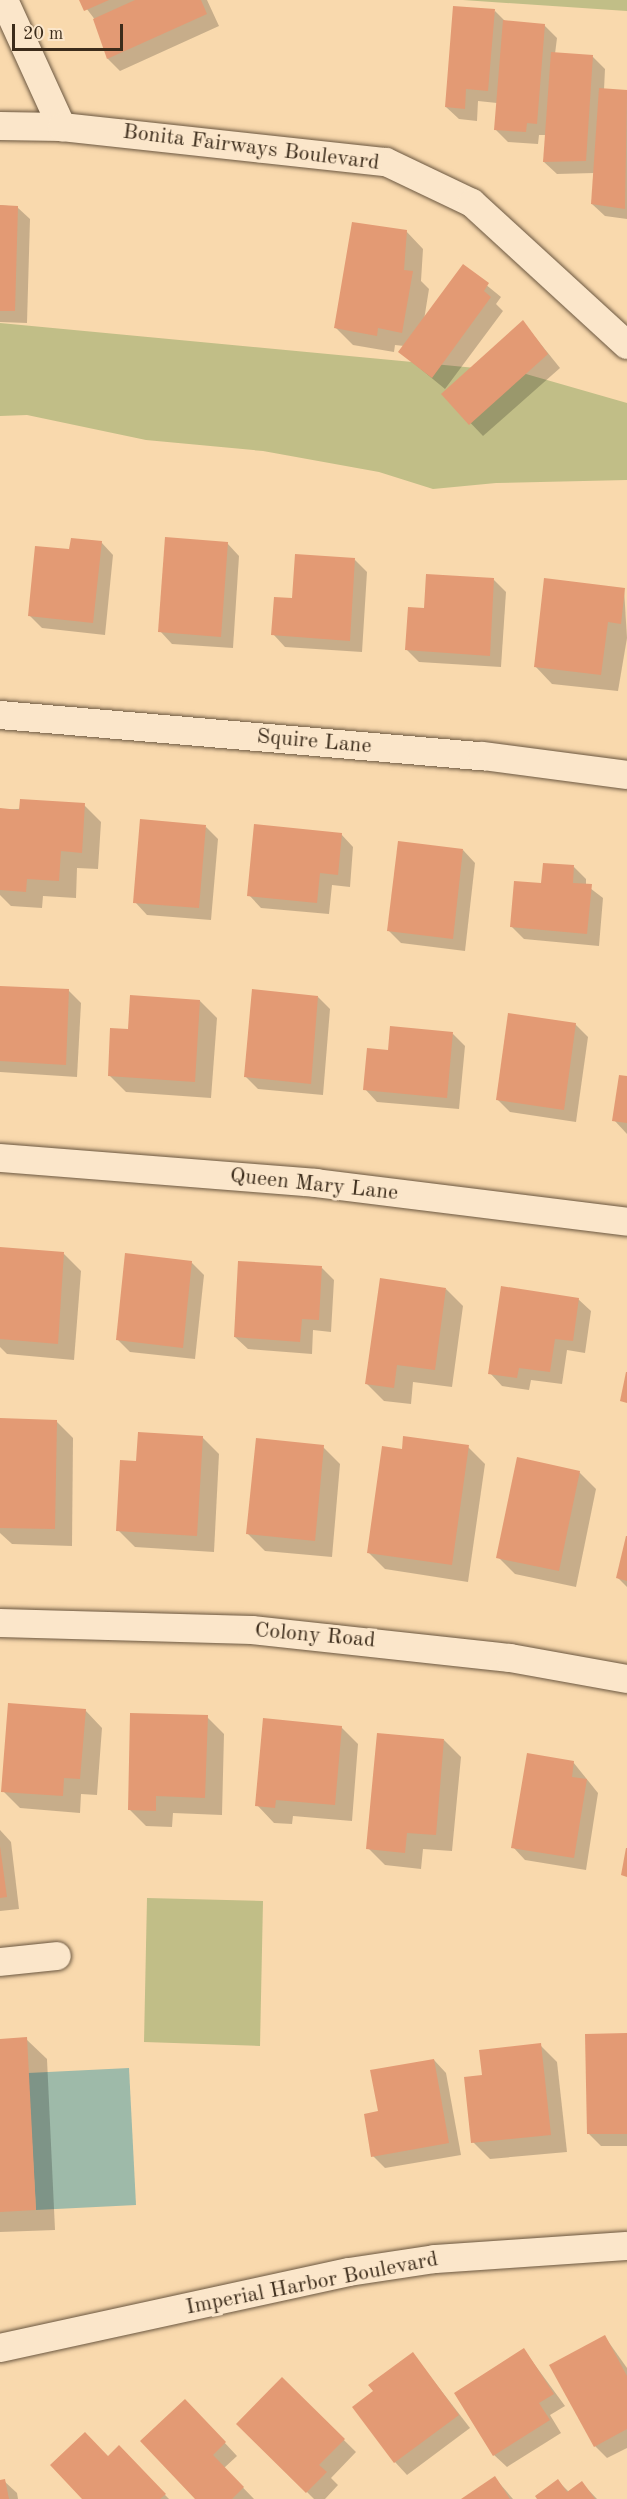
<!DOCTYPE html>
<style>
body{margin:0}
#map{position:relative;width:627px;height:2499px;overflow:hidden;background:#f9d9ad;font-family:"Old Standard TT",serif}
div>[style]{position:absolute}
.green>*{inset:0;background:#c1be87}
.water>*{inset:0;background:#9ebaa9}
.shadow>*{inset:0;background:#0003}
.building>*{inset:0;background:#e39a74}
.roads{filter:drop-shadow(0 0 2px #6b5740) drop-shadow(0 0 2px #6b5740)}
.minor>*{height:28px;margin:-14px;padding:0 14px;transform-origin:14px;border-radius:14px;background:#fbe6ca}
span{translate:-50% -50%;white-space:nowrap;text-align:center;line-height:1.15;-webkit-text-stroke:6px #fbe6ca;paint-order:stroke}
.street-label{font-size:22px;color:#3c2c1b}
.scale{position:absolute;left:12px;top:24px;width:111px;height:27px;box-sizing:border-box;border:3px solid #3c2c1b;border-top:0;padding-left:8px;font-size:18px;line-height:21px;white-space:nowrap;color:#3c2c1b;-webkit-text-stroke:4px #fbe6ca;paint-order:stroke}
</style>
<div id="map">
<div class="green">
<div style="clip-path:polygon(463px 0,627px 0,627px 11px)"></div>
<div style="clip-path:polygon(0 323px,519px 372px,627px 403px,627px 480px,496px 483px,433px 489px,379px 472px,263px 451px,146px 440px,27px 415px,0 416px)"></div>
<div style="clip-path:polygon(147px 1898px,263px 1901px,260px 2046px,144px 2042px)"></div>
</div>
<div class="water">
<div style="clip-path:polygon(129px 2068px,136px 2205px,36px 2210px,28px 2073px)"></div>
</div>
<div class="shadow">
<div style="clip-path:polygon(80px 0,207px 0,219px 26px,120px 71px,108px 59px,96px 21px)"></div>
<div style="clip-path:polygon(495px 11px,506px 22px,544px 25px,557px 38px,555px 54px,593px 57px,605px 69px,604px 90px,627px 92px,627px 219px,605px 216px,592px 204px,594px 173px,557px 174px,544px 162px,546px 135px,539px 135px,538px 144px,508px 142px,495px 129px,497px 103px,478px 101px,477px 121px,459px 119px,446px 107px)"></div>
<div style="clip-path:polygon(0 205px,17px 207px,30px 219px,27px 323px,0 322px)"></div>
<div style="clip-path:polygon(406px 231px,423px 249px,421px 281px,429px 289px,424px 320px,463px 266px,501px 297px,496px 304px,503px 311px,445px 389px,400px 352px,404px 346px,395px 345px,394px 352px,353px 345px,336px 328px)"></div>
<div style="clip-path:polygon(523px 322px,560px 368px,483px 436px,443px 394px)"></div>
<div style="clip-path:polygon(101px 542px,113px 555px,105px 635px,42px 628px,29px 615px)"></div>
<div style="clip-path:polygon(227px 543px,239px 556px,233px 648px,172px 644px,160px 631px)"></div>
<div style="clip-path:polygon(355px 560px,367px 572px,362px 652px,285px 647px,273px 634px,293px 600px)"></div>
<div style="clip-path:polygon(494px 580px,506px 592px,501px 667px,419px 662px,407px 650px,426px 610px)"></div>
<div style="clip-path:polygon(624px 589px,627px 638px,618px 691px,552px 684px,535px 666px)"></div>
<div style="clip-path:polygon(84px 805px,101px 822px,98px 869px,77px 868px,76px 898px,43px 896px,42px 908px,11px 906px,0 895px,0 810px)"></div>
<div style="clip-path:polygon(206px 827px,218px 839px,211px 920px,147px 915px,135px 902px)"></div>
<div style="clip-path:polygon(341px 834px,353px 847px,350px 887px,332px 885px,329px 914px,261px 908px,249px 895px)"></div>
<div style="clip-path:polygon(463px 850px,475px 863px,465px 951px,401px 943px,389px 931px)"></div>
<div style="clip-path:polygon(574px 867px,586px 879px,586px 885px,603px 898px,599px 946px,524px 939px,512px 927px,543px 885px)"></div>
<div style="clip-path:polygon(0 987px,69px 991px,81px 1003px,77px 1077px,0 1072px)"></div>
<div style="clip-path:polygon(318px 997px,330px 1009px,323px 1095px,258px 1089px,245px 1076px)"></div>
<div style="clip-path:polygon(200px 1001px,217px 1018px,211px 1098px,126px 1092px,109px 1075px,129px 1031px)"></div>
<div style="clip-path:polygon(575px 1024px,588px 1037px,576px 1122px,510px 1112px,497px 1099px)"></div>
<div style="clip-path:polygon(453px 1034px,465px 1046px,459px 1109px,377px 1102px,365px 1089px,389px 1052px)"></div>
<div style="clip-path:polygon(627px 1077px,627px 1134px,614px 1120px)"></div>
<div style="clip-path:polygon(0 1248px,64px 1254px,81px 1271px,74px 1360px,7px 1354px,0 1347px)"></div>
<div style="clip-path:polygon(191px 1262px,204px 1275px,195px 1359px,130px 1352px,118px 1340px)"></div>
<div style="clip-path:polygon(322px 1268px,334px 1280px,331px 1332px,313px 1330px,312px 1354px,248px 1349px,235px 1337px)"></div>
<div style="clip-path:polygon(446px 1289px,463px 1306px,452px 1387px,413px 1382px,411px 1404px,384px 1401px,367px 1384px)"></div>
<div style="clip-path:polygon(578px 1299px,591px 1311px,585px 1353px,567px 1350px,562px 1384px,531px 1380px,529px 1390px,502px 1386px,490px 1373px)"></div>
<div style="clip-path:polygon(0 1420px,56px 1421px,73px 1438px,72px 1546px,12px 1544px,0 1533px)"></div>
<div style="clip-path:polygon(202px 1437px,219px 1454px,214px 1552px,135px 1547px,118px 1530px,138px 1463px)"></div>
<div style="clip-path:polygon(323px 1447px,340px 1464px,332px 1557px,265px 1551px,248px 1534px)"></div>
<div style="clip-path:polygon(468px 1447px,485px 1464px,468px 1582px,385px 1569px,368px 1552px,403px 1450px)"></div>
<div style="clip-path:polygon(579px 1472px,596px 1489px,576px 1587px,515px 1574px,498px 1557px)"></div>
<div style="clip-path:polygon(627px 1539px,627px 1587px,618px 1578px)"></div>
<div style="clip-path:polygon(85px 1710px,102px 1728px,97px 1795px,81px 1794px,80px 1813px,20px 1808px,3px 1791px)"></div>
<div style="clip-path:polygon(207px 1717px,224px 1734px,222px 1815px,173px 1813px,172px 1827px,146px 1826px,129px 1809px)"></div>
<div style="clip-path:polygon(341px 1727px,358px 1744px,352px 1821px,293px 1816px,292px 1824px,274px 1823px,257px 1805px)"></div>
<div style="clip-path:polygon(444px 1740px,461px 1757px,452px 1851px,423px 1849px,421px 1869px,385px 1865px,368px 1848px)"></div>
<div style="clip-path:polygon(573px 1762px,598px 1793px,586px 1870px,525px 1860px,513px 1847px)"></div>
<div style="clip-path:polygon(0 1830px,11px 1842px,19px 1909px,0 1911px)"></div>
<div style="clip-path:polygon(627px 2035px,627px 2146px,601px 2146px,589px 2134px)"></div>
<div style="clip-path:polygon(26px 2039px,47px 2059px,55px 2230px,0 2232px,0 2040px)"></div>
<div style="clip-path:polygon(540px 2045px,557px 2062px,567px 2152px,490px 2159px,473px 2142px,484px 2076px)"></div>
<div style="clip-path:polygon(434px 2060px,446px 2073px,461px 2155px,385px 2168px,373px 2156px,380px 2112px)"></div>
<div style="clip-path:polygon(605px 2337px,627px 2368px,627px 2448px,607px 2458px,595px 2446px)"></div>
<div style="clip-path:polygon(524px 2350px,565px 2406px,550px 2415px,561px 2433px,507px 2467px,494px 2455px)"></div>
<div style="clip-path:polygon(413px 2354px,470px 2428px,407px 2475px,395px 2462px,375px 2392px)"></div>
<div style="clip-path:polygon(282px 2379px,356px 2452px,331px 2478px,338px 2485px,325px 2499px,314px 2499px,239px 2424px)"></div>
<div style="clip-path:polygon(197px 2413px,237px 2456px,224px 2468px,254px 2499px,197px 2499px)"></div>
<div style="clip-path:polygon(119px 2447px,169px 2499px,84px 2499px,108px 2458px)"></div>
<div style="clip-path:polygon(495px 2478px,513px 2499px,464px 2499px)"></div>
<div style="clip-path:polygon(4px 2481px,17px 2493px,18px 2499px,0 2499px,0 2482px)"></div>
<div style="clip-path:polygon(558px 2481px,569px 2492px,582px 2483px,597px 2499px,539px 2499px)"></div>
</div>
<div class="building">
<div style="clip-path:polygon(79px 0,109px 0,84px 11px)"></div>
<div style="clip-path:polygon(135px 0,201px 0,207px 14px,107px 59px,93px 19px)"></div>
<div style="clip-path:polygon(453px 6px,495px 9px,488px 91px,466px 89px,465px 109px,445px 107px)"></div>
<div style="clip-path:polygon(503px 20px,545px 24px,537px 124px,527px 123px,526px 132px,494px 130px)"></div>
<div style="clip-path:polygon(551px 52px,593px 55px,586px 161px,543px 162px)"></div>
<div style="clip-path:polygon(599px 88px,627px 90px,625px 209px,591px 204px)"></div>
<div style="clip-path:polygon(0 205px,18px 206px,15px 311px,0 311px)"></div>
<div style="clip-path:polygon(352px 222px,407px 230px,404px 270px,413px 271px,402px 333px,378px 328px,377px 336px,334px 328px)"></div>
<div style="clip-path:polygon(463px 264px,489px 283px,484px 291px,491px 297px,432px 378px,398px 352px)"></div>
<div style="clip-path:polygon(523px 320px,548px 354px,469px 425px,441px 394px)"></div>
<div style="clip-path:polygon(165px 537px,228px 542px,221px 637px,158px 632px)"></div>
<div style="clip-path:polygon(71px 538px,102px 541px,93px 623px,28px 616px,35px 546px,69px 549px)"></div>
<div style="clip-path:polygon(295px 554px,355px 558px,350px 641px,271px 635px,274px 597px,292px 598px)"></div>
<div style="clip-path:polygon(426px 574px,494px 578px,490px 656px,405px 650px,408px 607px,424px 608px)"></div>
<div style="clip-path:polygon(544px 578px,625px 588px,621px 624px,608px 622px,601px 675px,534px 667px)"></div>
<div style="clip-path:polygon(20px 799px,85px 803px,82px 853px,61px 851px,59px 881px,27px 879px,26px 892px,0 890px,0 808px,19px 810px)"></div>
<div style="clip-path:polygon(140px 819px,206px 825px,199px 908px,133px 903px)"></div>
<div style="clip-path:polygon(254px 824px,342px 833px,338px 875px,320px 873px,317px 903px,247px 896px)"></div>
<div style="clip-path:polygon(398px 841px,463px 849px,453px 939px,387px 931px)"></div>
<div style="clip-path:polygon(543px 863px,574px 865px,573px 883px,592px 884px,587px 934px,510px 927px,514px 881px,541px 883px)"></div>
<div style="clip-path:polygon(0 986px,69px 989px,66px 1065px,0 1061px)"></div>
<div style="clip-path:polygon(252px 989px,318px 996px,311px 1084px,244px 1077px)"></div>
<div style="clip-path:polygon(130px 995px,200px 1000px,195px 1082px,108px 1076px,110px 1028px,128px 1029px)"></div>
<div style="clip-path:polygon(508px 1013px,576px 1023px,564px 1110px,496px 1100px)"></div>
<div style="clip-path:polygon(390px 1026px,453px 1032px,447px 1098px,363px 1090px,367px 1048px,388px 1050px)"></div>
<div style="clip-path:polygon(619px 1075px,627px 1076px,627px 1123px,612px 1121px)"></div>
<div style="clip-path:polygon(0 1247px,64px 1252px,58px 1344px,0 1339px)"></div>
<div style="clip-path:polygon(125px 1253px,192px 1261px,183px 1348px,116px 1340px)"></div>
<div style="clip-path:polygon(238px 1261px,322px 1266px,319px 1320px,302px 1319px,300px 1342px,234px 1337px)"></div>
<div style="clip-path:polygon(380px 1278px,446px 1288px,435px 1370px,397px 1365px,394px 1388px,365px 1384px)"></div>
<div style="clip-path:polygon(501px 1286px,579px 1298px,573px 1341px,555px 1339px,550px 1372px,519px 1368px,517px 1378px,488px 1374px)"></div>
<div style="clip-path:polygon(626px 1372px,627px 1372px,627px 1403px,620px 1401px)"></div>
<div style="clip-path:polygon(0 1418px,57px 1420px,55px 1529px,0 1528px)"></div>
<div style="clip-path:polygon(138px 1432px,203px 1436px,197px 1536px,116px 1531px,120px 1460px,136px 1461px)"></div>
<div style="clip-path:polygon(403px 1436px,469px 1445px,452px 1565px,367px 1553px,382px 1446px,402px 1449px)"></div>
<div style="clip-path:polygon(256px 1438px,324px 1445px,315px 1541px,246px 1534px)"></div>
<div style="clip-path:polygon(517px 1457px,580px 1471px,559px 1571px,496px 1558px)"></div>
<div style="clip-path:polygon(626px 1536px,627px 1536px,627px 1581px,616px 1578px)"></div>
<div style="clip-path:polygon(8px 1703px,86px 1709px,80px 1779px,64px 1778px,63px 1796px,1px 1792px)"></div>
<div style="clip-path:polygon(130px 1713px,208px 1715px,205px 1798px,156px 1796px,156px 1811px,128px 1810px)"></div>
<div style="clip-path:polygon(263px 1718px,342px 1726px,335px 1805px,276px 1800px,275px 1808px,255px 1806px)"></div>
<div style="clip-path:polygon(377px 1733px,444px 1739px,436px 1835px,407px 1833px,405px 1853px,366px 1849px)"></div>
<div style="clip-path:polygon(527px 1753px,574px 1761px,572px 1777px,587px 1779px,574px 1858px,511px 1848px)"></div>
<div style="clip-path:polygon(0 1846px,7px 1897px,0 1898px)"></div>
<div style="clip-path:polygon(626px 1848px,627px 1848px,627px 1877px,621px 1875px)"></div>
<div style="clip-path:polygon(627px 2033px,627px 2134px,587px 2134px,585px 2034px)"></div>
<div style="clip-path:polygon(27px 2037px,36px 2210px,0 2212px,0 2039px)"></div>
<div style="clip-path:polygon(541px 2043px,551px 2135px,471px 2143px,464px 2077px,482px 2075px,479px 2050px)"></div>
<div style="clip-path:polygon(434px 2059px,449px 2143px,371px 2157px,364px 2114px,378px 2111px,370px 2070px)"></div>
<div style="clip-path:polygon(605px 2335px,627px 2376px,627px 2429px,594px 2447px,549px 2365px)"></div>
<div style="clip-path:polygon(524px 2348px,554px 2394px,539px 2403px,550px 2420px,493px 2456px,454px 2393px)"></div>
<div style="clip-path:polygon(413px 2352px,459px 2415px,394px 2463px,352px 2407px,373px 2391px,368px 2385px)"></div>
<div style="clip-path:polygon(282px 2377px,345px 2439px,319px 2465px,327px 2472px,306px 2493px,236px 2424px)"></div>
<div style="clip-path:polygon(185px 2399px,226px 2442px,213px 2455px,244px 2487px,232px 2499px,195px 2499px,140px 2441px)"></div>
<div style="clip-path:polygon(85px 2432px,108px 2456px,119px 2445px,166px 2494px,160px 2499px,82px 2499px,50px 2465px)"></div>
<div style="clip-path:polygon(495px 2476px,510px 2499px,461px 2499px)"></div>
<div style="clip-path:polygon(5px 2479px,9px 2499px,0 2499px,0 2480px)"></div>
<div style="clip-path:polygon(558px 2479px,567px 2492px,582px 2481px,595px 2499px,537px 2499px,535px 2496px)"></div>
</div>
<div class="roads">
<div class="minor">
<div style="left:4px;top:0;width:140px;rotate:65.5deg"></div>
<div style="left:0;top:126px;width:62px;rotate:0.9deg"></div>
<div style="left:62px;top:127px;width:326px;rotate:6.2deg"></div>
<div style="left:386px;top:162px;width:95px;rotate:25.5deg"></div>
<div style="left:472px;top:203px;width:210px;rotate:42.5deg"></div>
<div style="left:0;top:715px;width:485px;rotate:4.9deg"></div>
<div style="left:483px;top:756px;width:145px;rotate:7.5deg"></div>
<div style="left:0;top:1158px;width:317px;rotate:4.5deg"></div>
<div style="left:316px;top:1183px;width:313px;rotate:7.1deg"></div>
<div style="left:0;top:1623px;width:252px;rotate:1.6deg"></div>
<div style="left:252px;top:1630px;width:260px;rotate:6.2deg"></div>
<div style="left:510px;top:1658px;width:119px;rotate:10.2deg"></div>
<div style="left:0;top:1962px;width:57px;rotate:-6deg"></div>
<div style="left:0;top:2348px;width:357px;rotate:-12.3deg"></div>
<div style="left:349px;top:2272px;width:87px;rotate:-8.6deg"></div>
<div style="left:435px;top:2259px;width:192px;rotate:-3.9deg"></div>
</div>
</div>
<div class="street-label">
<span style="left:251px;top:148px;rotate:7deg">Bonita Fairways Boulevard</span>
<span style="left:314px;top:742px;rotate:5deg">Squire Lane</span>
<span style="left:314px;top:1185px;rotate:6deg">Queen Mary Lane</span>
<span style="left:315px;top:1636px;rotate:5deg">Colony Road</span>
<span style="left:312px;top:2284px;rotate:-11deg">Imperial Harbor Boulevard</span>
</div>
<div class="scale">20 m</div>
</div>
